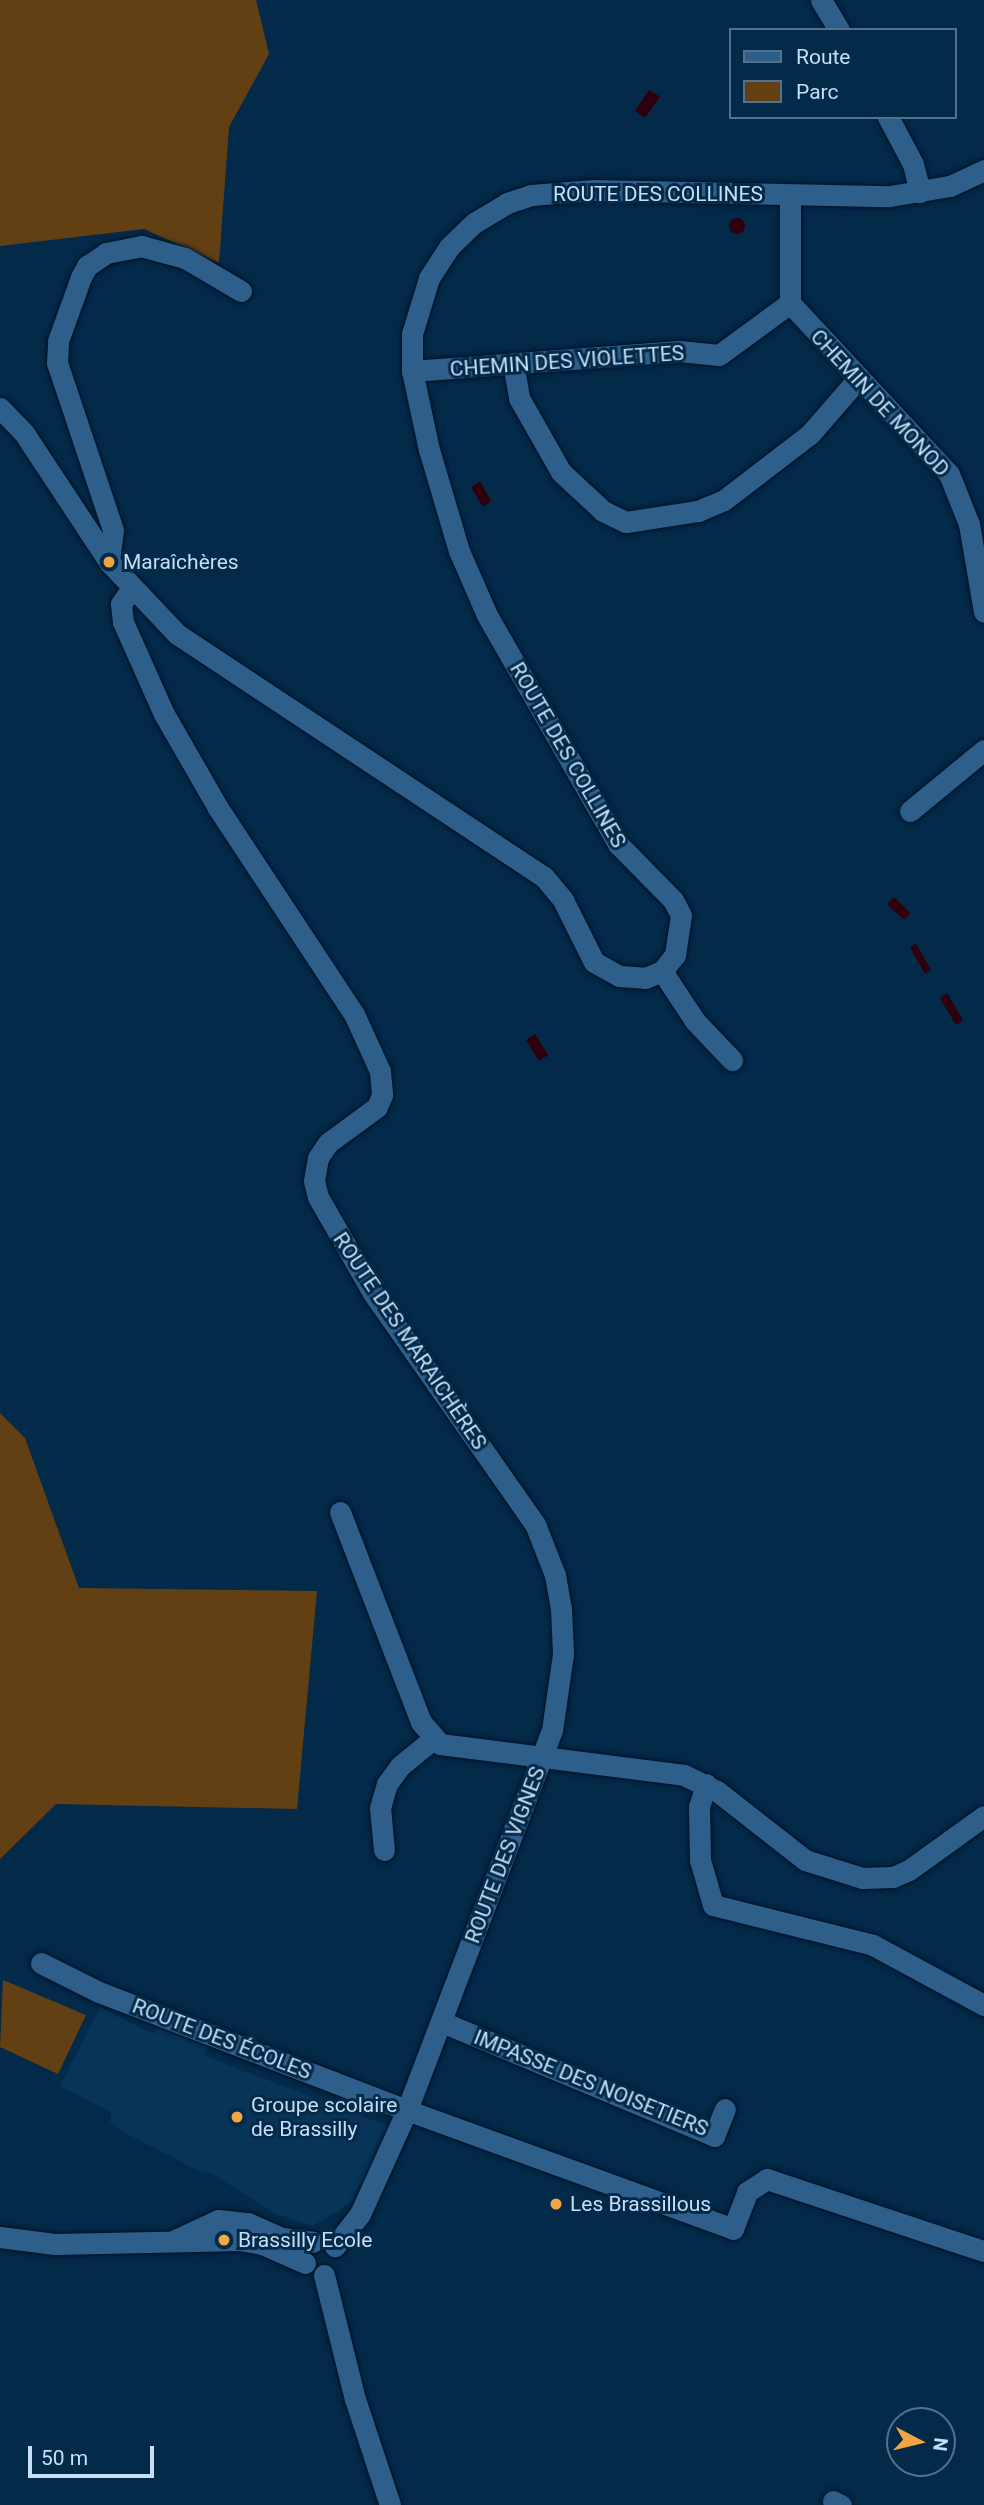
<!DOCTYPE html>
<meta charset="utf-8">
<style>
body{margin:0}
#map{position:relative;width:984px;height:2505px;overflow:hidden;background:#032a49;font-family:Roboto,sans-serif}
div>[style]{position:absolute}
.built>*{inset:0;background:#083458}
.green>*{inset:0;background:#634014}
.water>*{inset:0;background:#2e000d}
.round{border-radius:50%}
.roads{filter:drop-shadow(0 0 2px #001227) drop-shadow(0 0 2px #001227)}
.minor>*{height:21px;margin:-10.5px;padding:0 10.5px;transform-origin:10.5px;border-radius:10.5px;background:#2e5f8a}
.dots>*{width:19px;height:19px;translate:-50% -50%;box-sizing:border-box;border:4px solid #032a49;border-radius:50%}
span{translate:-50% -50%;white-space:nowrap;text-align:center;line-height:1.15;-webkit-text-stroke:6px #032a49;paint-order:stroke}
.street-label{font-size:21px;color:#c5dff8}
.poi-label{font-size:21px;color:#c5dff8}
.left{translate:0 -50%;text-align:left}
.legend{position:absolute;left:729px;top:28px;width:228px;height:91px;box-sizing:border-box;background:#032a49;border:2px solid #51728f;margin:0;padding:9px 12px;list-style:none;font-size:21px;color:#c5dff8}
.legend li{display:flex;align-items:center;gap:14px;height:35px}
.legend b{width:35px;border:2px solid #51728f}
.north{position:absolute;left:886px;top:2407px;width:70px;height:70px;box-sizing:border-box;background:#032a49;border:2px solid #51728f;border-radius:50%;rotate:97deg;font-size:19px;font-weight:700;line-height:28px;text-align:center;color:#c5dff8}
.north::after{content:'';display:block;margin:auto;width:24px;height:32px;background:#f3a443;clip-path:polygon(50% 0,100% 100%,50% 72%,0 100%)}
.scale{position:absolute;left:28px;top:2446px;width:126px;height:32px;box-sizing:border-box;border:4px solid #c5dff8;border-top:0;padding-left:9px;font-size:21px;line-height:24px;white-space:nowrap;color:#c5dff8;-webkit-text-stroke:5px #032a49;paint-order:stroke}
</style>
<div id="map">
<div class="built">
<div style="clip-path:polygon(100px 2007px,153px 2034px,161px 2024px,208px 2046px,205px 2056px,390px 2127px,353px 2201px,313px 2226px,276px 2214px,211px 2173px,197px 2170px,127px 2134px,110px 2122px,111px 2112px,60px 2086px)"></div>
</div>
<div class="green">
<div style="clip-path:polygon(0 0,256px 0,269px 54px,229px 127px,219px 263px,144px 229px,0 246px)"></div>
<div style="clip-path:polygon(0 1413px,25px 1438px,79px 1588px,317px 1591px,297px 1809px,56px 1804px,0 1859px)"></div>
<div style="clip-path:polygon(3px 1980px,86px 2015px,58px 2074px,0 2047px)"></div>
</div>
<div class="water">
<div style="clip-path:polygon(649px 90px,660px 97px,645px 118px,635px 111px)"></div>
<div class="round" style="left:729px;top:218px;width:16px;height:16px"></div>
<div style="clip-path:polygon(480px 481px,491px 501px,483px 507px,471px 487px)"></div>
<div style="clip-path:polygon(894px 897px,910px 913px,904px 920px,887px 904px)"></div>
<div style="clip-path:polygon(916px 943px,931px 970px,925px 974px,910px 948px)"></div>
<div style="clip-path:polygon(947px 993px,963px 1020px,956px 1025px,940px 998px)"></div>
<div style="clip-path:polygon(535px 1034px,548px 1055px,539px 1061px,526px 1040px)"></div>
</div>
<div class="roads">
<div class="minor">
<div style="left:821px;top:0;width:35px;rotate:59deg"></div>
<div style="left:888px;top:117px;width:53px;rotate:62deg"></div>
<div style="left:913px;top:164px;width:29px;rotate:76deg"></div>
<div style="left:790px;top:195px;width:108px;rotate:90deg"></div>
<div style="left:790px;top:303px;width:233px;rotate:47.1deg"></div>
<div style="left:949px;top:474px;width:54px;rotate:68.2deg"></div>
<div style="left:969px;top:524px;width:89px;rotate:80.3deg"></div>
<div style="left:513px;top:363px;width:36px;rotate:80deg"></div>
<div style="left:519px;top:398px;width:85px;rotate:60.4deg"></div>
<div style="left:561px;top:472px;width:57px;rotate:42.9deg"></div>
<div style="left:603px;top:511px;width:25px;rotate:26deg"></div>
<div style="left:626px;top:522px;width:73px;rotate:-8.7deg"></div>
<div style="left:698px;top:511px;width:28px;rotate:-23deg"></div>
<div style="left:724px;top:500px;width:108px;rotate:-37.5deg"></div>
<div style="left:810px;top:434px;width:72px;rotate:-49deg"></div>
<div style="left:412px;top:371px;width:268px;rotate:-4.3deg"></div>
<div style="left:679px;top:351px;width:40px;rotate:5.7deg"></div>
<div style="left:719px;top:355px;width:88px;rotate:-36.2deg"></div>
<div style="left:0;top:408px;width:35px;rotate:46deg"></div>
<div style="left:24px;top:433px;width:154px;rotate:56.6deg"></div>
<div style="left:109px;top:562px;width:99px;rotate:46.6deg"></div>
<div style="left:177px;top:634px;width:440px;rotate:33.5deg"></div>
<div style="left:544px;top:877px;width:30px;rotate:50deg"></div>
<div style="left:563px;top:900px;width:69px;rotate:63.4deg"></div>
<div style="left:594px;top:962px;width:29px;rotate:29deg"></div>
<div style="left:619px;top:976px;width:26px;rotate:4deg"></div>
<div style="left:645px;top:978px;width:18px;rotate:-22deg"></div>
<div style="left:662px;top:971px;width:21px;rotate:-51deg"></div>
<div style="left:675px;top:955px;width:40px;rotate:-81.5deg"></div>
<div style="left:681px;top:915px;width:17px;rotate:-118deg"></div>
<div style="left:673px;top:900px;width:78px;rotate:-134.5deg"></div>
<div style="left:618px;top:844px;width:264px;rotate:-119.8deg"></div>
<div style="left:487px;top:615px;width:70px;rotate:-113.6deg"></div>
<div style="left:459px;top:551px;width:105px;rotate:-106.5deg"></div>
<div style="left:429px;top:450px;width:81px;rotate:-102.1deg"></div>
<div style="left:412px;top:371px;width:37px;rotate:-90deg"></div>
<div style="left:412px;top:334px;width:59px;rotate:-73.1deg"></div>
<div style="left:429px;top:278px;width:37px;rotate:-57deg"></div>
<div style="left:449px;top:247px;width:35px;rotate:-44deg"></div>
<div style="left:474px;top:223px;width:39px;rotate:-31deg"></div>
<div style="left:507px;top:203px;width:25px;rotate:-18deg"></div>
<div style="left:531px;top:195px;width:63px;rotate:-4.5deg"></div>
<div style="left:594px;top:190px;width:296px;rotate:1.2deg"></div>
<div style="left:890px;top:196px;width:61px;rotate:-9.5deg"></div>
<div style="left:950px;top:186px;width:38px;rotate:-25deg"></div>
<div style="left:109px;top:562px;width:32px;rotate:-83deg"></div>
<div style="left:113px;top:530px;width:176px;rotate:-108.5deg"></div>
<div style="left:57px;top:363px;width:22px;rotate:-87deg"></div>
<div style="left:58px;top:341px;width:68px;rotate:-70.2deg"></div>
<div style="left:81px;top:277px;width:13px;rotate:-61deg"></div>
<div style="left:87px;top:266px;width:23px;rotate:-34deg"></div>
<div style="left:106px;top:253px;width:36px;rotate:-11deg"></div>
<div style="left:141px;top:246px;width:46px;rotate:15.3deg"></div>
<div style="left:185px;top:258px;width:65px;rotate:30.5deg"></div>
<div style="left:132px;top:588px;width:19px;rotate:125deg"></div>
<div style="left:121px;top:604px;width:18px;rotate:84deg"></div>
<div style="left:123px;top:622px;width:101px;rotate:66deg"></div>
<div style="left:164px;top:714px;width:108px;rotate:60.1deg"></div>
<div style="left:218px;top:808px;width:247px;rotate:56.6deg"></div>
<div style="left:354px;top:1014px;width:63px;rotate:65.5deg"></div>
<div style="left:380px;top:1071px;width:24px;rotate:85deg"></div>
<div style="left:382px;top:1095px;width:13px;rotate:113deg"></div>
<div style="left:377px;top:1107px;width:61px;rotate:143.7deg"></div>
<div style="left:328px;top:1143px;width:18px;rotate:124deg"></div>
<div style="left:318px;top:1158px;width:23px;rotate:100deg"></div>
<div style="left:314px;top:1181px;width:16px;rotate:76deg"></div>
<div style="left:318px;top:1197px;width:111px;rotate:60.2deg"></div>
<div style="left:373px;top:1293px;width:282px;rotate:55deg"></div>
<div style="left:535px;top:1524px;width:55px;rotate:68.6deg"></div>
<div style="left:555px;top:1575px;width:34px;rotate:80deg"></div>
<div style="left:561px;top:1608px;width:46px;rotate:87.5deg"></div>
<div style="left:563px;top:1654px;width:77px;rotate:98.2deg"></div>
<div style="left:552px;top:1730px;width:407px;rotate:110.9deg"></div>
<div style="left:407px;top:2110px;width:114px;rotate:114.3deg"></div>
<div style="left:360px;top:2214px;width:41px;rotate:128deg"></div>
<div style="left:910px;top:811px;width:96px;rotate:-39.5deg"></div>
<div style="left:662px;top:971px;width:60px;rotate:56.6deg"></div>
<div style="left:695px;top:1021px;width:54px;rotate:46.5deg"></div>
<div style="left:340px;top:1512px;width:225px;rotate:68.9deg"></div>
<div style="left:421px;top:1722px;width:29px;rotate:49deg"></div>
<div style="left:440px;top:1744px;width:246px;rotate:7.2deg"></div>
<div style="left:684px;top:1775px;width:37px;rotate:26deg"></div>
<div style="left:717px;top:1791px;width:112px;rotate:38.1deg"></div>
<div style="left:805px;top:1860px;width:60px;rotate:17.5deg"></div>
<div style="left:862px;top:1878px;width:31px;rotate:-2deg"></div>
<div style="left:893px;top:1877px;width:17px;rotate:-24deg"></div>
<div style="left:909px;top:1870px;width:92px;rotate:-35.8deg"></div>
<div style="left:706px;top:1784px;width:24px;rotate:107deg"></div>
<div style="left:699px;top:1807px;width:53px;rotate:88.9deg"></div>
<div style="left:700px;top:1860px;width:47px;rotate:73.9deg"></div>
<div style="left:713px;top:1905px;width:165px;rotate:14deg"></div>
<div style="left:873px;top:1945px;width:126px;rotate:28.4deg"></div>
<div style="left:384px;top:1850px;width:42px;rotate:-95.4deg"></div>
<div style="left:380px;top:1808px;width:25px;rotate:-74deg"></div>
<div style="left:387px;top:1784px;width:22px;rotate:-54deg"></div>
<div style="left:400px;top:1766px;width:43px;rotate:-39.3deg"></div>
<div style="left:41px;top:1963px;width:65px;rotate:26.6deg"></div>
<div style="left:99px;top:1992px;width:324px;rotate:21deg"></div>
<div style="left:401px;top:2108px;width:353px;rotate:20deg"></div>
<div style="left:733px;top:2229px;width:40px;rotate:-69deg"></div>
<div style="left:747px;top:2192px;width:24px;rotate:-33deg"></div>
<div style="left:767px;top:2179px;width:229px;rotate:18.4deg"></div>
<div style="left:442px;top:2022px;width:295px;rotate:22.7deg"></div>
<div style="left:714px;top:2136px;width:29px;rotate:-68deg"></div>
<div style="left:0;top:2237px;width:55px;rotate:7.3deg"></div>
<div style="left:55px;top:2244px;width:185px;rotate:-1.2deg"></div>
<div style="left:240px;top:2240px;width:22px;rotate:10deg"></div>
<div style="left:262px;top:2244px;width:47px;rotate:23.8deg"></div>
<div style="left:175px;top:2240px;width:47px;rotate:-24.9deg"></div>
<div style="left:218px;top:2220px;width:30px;rotate:6deg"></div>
<div style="left:248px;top:2223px;width:37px;rotate:24deg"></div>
<div style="left:282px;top:2238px;width:31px;rotate:7deg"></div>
<div style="left:324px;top:2275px;width:128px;rotate:76deg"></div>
<div style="left:355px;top:2399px;width:112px;rotate:71.7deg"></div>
<div style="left:833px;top:2501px;width:9px;rotate:27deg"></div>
</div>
</div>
<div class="dots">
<div style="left:109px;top:562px;background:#f3a443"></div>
<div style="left:237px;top:2117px;background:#f3a443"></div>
<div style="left:556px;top:2204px;background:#f3a443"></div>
<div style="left:224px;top:2240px;background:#f3a443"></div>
</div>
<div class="street-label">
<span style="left:658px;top:194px">ROUTE DES COLLINES</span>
<span style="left:567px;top:361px;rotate:-4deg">CHEMIN DES VIOLETTES</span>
<span style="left:880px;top:403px;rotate:47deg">CHEMIN DE MONOD</span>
<span style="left:568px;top:755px;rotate:60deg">ROUTE DES COLLINES</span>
<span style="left:410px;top:1341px;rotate:56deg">ROUTE DES MARAICHÈRES</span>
<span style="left:505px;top:1855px;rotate:-69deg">ROUTE DES VIGNES</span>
<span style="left:222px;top:2039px;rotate:21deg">ROUTE DES ÉCOLES</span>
<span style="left:591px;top:2083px;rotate:22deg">IMPASSE DES NOISETIERS</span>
</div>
<div class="poi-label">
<span class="left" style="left:123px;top:562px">Maraîchères</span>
<span class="left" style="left:251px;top:2117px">Groupe scolaire<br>de Brassilly</span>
<span class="left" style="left:570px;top:2204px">Les Brassillous</span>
<span class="left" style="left:238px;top:2240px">Brassilly Ecole</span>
</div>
<ul class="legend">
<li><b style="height:9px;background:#2e5f8a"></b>Route</li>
<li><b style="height:19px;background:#634014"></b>Parc</li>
</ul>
<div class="north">N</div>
<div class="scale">50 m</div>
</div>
